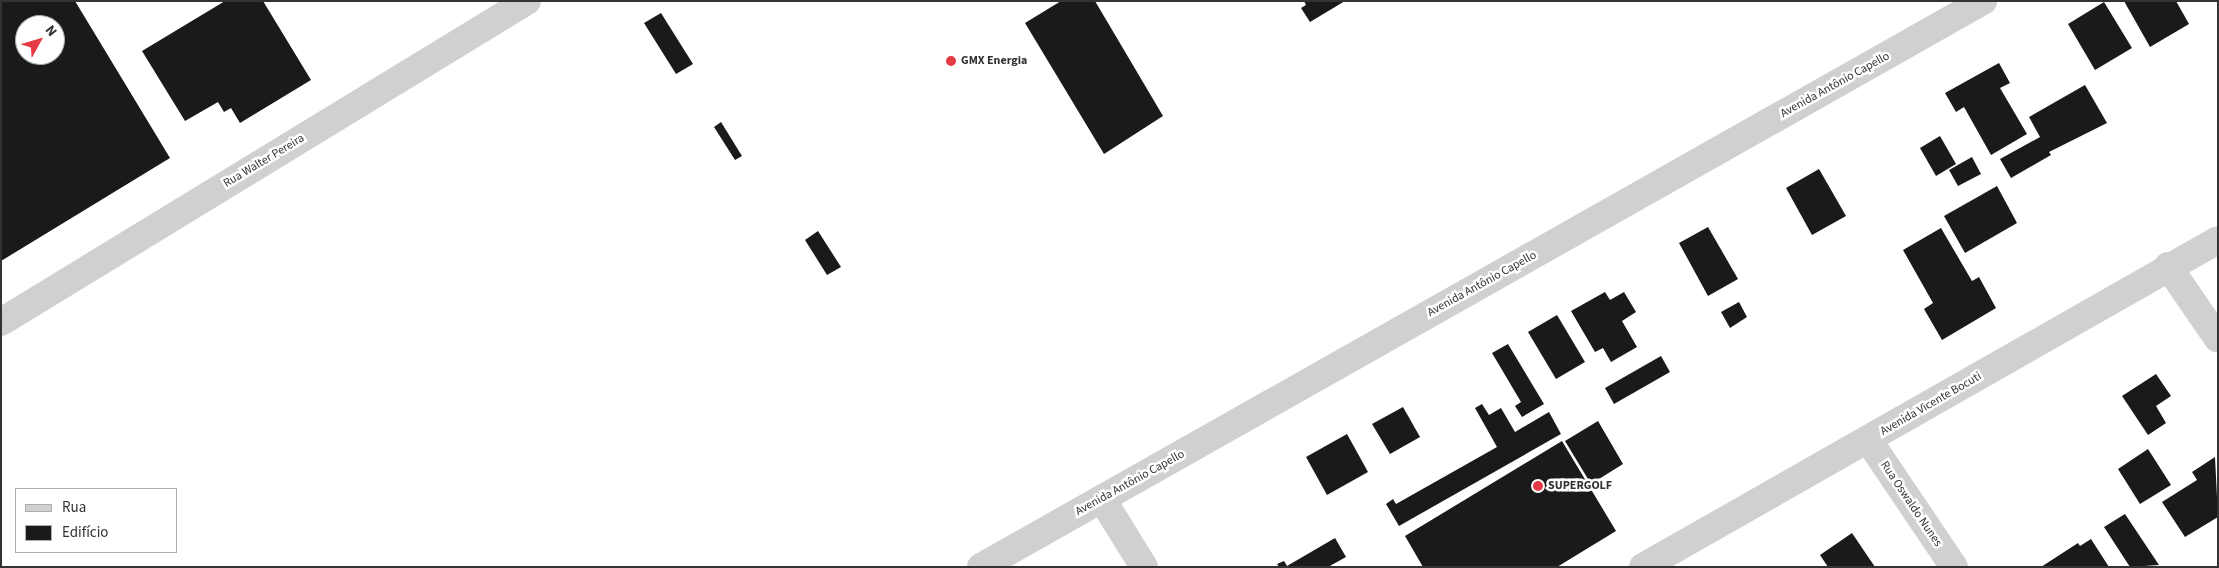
<!DOCTYPE html>
<meta charset="utf-8">
<style>
body{margin:0}
#map{position:relative;width:2219px;height:568px;overflow:hidden;background:#fff;font-family:"Source Sans 3",sans-serif}
div>[style]{position:absolute}
.building>*{inset:0;background:#1a1a1a}
.street>*{height:28px;margin:-14px;padding:0 14px;transform-origin:14px;border-radius:14px;background:#d0d0d0}
.dots>*{width:14px;height:14px;translate:-50% -50%;box-sizing:border-box;border:2px solid #fff;border-radius:50%}
span{translate:-50% -50%;white-space:nowrap;text-align:center;line-height:1.15;-webkit-text-stroke:5px #fff;paint-order:stroke}
.poi-label{font-size:12px;color:#333;font-weight:700}
.left{translate:0 -50%;text-align:left}
.street-label{font-size:12px;color:#333}
.frame{position:absolute;inset:0;border:2px solid #333;pointer-events:none}
.legend{position:absolute;left:15px;top:488px;width:162px;height:65px;box-sizing:border-box;background:#fff;border:1px solid #adadad;margin:0;padding:6px 9px;list-style:none;font-size:15px;color:#333}
.legend li{display:flex;align-items:center;gap:10px;height:25px}
.legend b{width:25px;border:1px solid #adadad}
.north{position:absolute;left:15px;top:15px;width:50px;height:50px;box-sizing:border-box;background:#fff;border:1px solid #adadad;border-radius:50%;rotate:51deg;font-size:14px;font-weight:700;line-height:20px;text-align:center;color:#333}
.north::after{content:'';display:block;margin:auto;width:18px;height:22px;background:#e63946;clip-path:polygon(50% 0,100% 100%,50% 72%,0 100%)}
</style>
<div id="map">
<div class="building">
<div style="clip-path:polygon(evenodd,1px 1px,75px 1px,170px 158px,1px 261px,1px 1px,25px 25px,55px 25px,55px 55px,25px 55px,25px 25px)"></div>
<div style="clip-path:polygon(225px 1px,263px 1px,311px 80px,240px 123px,231px 108px,224px 112px,218px 102px,185px 121px,142px 51px)"></div>
<div style="clip-path:polygon(1061px 1px,1095px 1px,1163px 116px,1104px 154px,1025px 23px)"></div>
<div style="clip-path:polygon(1304px 1px,1345px 1px,1310px 22px,1301px 8px,1306px 5px)"></div>
<div style="clip-path:polygon(2124px 1px,2176px 1px,2189px 24px,2150px 47px)"></div>
<div style="clip-path:polygon(2104px 2px,2132px 48px,2095px 70px,2068px 24px)"></div>
<div style="clip-path:polygon(661px 13px,693px 64px,676px 74px,644px 23px)"></div>
<div style="clip-path:polygon(1999px 63px,2010px 83px,2000px 88px,2027px 134px,1991px 155px,1964px 107px,1956px 112px,1945px 93px)"></div>
<div style="clip-path:polygon(2085px 85px,2107px 123px,2049px 152px,2051px 155px,2011px 178px,2000px 159px,2040px 137px,2029px 117px)"></div>
<div style="clip-path:polygon(721px 122px,742px 156px,735px 160px,714px 127px)"></div>
<div style="clip-path:polygon(1940px 136px,1956px 164px,1936px 176px,1920px 148px)"></div>
<div style="clip-path:polygon(1972px 157px,1981px 174px,1958px 186px,1949px 170px)"></div>
<div style="clip-path:polygon(1819px 169px,1846px 216px,1812px 235px,1786px 188px)"></div>
<div style="clip-path:polygon(1997px 186px,2017px 223px,1965px 253px,1944px 216px)"></div>
<div style="clip-path:polygon(1708px 227px,1738px 279px,1708px 296px,1679px 243px)"></div>
<div style="clip-path:polygon(1941px 228px,1972px 281px,1979px 277px,1996px 308px,1942px 340px,1924px 309px,1933px 303px,1903px 250px)"></div>
<div style="clip-path:polygon(818px 231px,841px 267px,827px 275px,805px 240px)"></div>
<div style="clip-path:polygon(1605px 292px,1610px 300px,1624px 292px,1636px 312px,1622px 321px,1637px 347px,1611px 362px,1603px 348px,1595px 352px,1571px 311px)"></div>
<div style="clip-path:polygon(1739px 302px,1747px 317px,1730px 328px,1721px 312px)"></div>
<div style="clip-path:polygon(1557px 315px,1585px 362px,1556px 379px,1528px 332px)"></div>
<div style="clip-path:polygon(1508px 344px,1544px 404px,1522px 417px,1515px 406px,1521px 402px,1492px 353px)"></div>
<div style="clip-path:polygon(1661px 356px,1670px 372px,1614px 404px,1605px 388px)"></div>
<div style="clip-path:polygon(2156px 374px,2171px 396px,2156px 406px,2166px 423px,2148px 435px,2122px 396px)"></div>
<div style="clip-path:polygon(1482px 404px,1489px 415px,1501px 408px,1515px 432px,1549px 412px,1561px 434px,1399px 526px,1386px 504px,1393px 499px,1396px 504px,1497px 447px,1475px 408px)"></div>
<div style="clip-path:polygon(1403px 407px,1420px 437px,1390px 454px,1372px 424px)"></div>
<div style="clip-path:polygon(1598px 421px,1623px 464px,1591px 484px,1565px 441px)"></div>
<div style="clip-path:polygon(1347px 434px,1368px 472px,1327px 495px,1306px 457px)"></div>
<div style="clip-path:polygon(1562px 441px,1616px 531px,1557px 567px,1423px 567px,1405px 536px)"></div>
<div style="clip-path:polygon(2148px 449px,2171px 485px,2140px 504px,2118px 469px)"></div>
<div style="clip-path:polygon(2215px 457px,2218px 517px,2185px 537px,2162px 502px,2197px 480px,2192px 472px)"></div>
<div style="clip-path:polygon(2125px 514px,2159px 565px,2130px 567px,2104px 527px)"></div>
<div style="clip-path:polygon(1852px 533px,1875px 567px,1828px 567px,1820px 555px)"></div>
<div style="clip-path:polygon(1335px 538px,1346px 557px,1328px 567px,1279px 567px,1277px 564px,1284px 561px,1287px 566px)"></div>
<div style="clip-path:polygon(2091px 539px,2109px 567px,2041px 567px,2078px 543px,2080px 546px)"></div>
</div>
<div class="street">
<div style="left:2168px;top:266px;width:88px;rotate:55.6deg"></div>
<div style="left:1px;top:322px;width:616px;rotate:-31.39deg"></div>
<div style="left:1869px;top:441px;width:152px;rotate:56deg"></div>
<div style="left:1102px;top:499px;width:80px;rotate:58.3deg"></div>
<div style="left:981px;top:567px;width:1151px;rotate:-29.46deg"></div>
<div style="left:1643px;top:567px;width:661px;rotate:-29.63deg"></div>
</div>
<div class="dots">
<div style="left:951px;top:61px;background:#e63946"></div>
<div style="left:1538px;top:486px;background:#e63946"></div>
</div>
<div class="poi-label">
<span class="left" style="left:961px;top:61px">GMX Energia</span>
<span class="left" style="left:1548px;top:486px">SUPERGOLF</span>
</div>
<div class="street-label">
<span style="left:1835px;top:85px;rotate:-29deg">Avenida Antônio Capello</span>
<span style="left:264px;top:161px;rotate:-31deg">Rua Walter Pereira</span>
<span style="left:1482px;top:284px;rotate:-29deg">Avenida Antônio Capello</span>
<span style="left:1931px;top:404px;rotate:-30deg">Avenida Vicente Bocuti</span>
<span style="left:1130px;top:483px;rotate:-29deg">Avenida Antônio Capello</span>
<span style="left:1911px;top:504px;rotate:56deg">Rua Oswaldo Nunes</span>
</div>
<div class="frame"></div>
<ul class="legend">
<li><b style="height:6px;background:#d0d0d0"></b>Rua</li>
<li><b style="height:14px;background:#1a1a1a"></b>Edifício</li>
</ul>
<div class="north">N</div>
</div>
